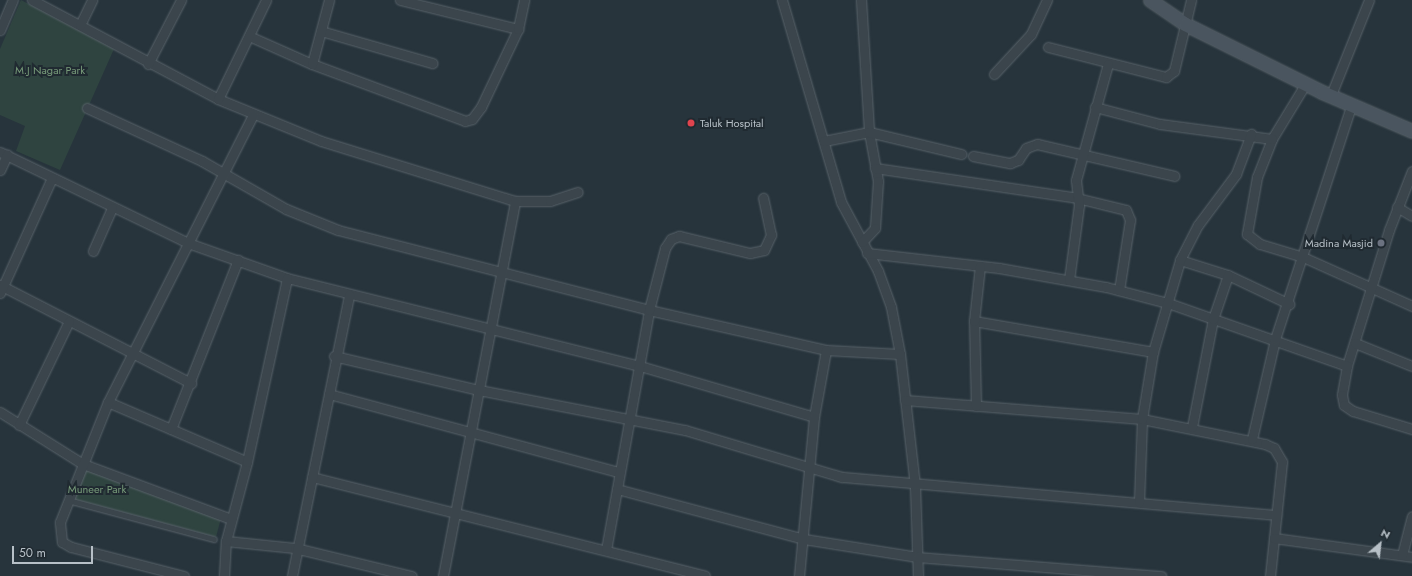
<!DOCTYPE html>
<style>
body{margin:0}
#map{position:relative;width:1412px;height:576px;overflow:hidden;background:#27343c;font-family:Jost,sans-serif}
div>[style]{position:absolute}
.green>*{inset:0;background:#2f4440}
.roads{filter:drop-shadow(0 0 1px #59636a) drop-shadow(0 0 1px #59636a)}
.lane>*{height:4.5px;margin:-2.25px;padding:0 2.25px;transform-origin:2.25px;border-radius:2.25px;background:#3b454c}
.street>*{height:9px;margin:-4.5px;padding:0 4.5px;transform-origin:4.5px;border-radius:4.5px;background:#3b454c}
.secondary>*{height:13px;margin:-6.5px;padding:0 6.5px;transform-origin:6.5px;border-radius:6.5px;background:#4a555f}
.dots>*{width:11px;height:11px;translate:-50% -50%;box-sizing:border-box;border:2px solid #202a31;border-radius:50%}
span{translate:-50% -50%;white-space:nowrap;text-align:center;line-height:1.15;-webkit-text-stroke:4px #202a31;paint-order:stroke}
.park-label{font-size:11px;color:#789b7a}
.poi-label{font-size:11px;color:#b7c0c7}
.left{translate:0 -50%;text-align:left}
.right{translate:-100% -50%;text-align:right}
.north{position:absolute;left:1360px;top:524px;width:40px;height:40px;-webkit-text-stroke:3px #202a31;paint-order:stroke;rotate:28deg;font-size:11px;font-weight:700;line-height:16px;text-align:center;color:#b7c0c7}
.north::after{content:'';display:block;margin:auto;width:14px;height:18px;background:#b7c0c7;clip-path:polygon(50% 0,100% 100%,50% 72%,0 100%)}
.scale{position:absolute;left:12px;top:546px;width:81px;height:18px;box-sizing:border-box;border:2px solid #b7c0c7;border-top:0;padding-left:5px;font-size:12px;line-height:14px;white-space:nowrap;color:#b7c0c7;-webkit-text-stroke:3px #202a31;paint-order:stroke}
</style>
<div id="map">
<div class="green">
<div style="clip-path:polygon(21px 0,114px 49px,60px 170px,16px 151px,25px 126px,0 115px,0 49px)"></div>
<div style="clip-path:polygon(86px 467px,221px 518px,216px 537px,74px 499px)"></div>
</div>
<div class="roads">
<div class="lane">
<div style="left:68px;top:500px;width:151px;rotate:15deg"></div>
</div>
<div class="street">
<div style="left:32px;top:0;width:211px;rotate:28deg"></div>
<div style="left:218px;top:99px;width:111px;rotate:22.2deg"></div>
<div style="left:321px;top:141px;width:203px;rotate:17.2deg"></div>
<div style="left:515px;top:201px;width:35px"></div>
<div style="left:550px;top:201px;width:29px;rotate:-18deg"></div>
<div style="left:400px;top:0;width:122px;rotate:13.8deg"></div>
<div style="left:782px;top:0;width:210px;rotate:73.7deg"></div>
<div style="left:841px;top:202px;width:78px;rotate:61.8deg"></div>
<div style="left:878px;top:271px;width:38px;rotate:70deg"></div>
<div style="left:891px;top:307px;width:48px;rotate:79.2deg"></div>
<div style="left:900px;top:354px;width:133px;rotate:83.5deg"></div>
<div style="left:915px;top:486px;width:90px;rotate:88.1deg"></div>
<div style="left:861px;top:0;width:132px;rotate:86.5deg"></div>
<div style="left:869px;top:132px;width:50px;rotate:79.6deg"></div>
<div style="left:878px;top:181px;width:47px;rotate:93.7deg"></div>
<div style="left:875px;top:228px;width:19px;rotate:133deg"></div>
<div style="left:80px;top:25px;width:28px;rotate:-64deg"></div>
<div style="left:0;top:30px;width:33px;rotate:-67deg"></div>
<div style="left:321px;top:31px;width:116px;rotate:16.1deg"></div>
<div style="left:249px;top:36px;width:69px;rotate:24deg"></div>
<div style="left:312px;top:64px;width:163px;rotate:20.4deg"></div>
<div style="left:465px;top:121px;width:7px;rotate:-16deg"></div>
<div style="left:472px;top:119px;width:15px;rotate:-53deg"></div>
<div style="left:481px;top:107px;width:86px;rotate:-64.6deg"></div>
<div style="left:518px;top:29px;width:30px;rotate:-78deg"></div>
<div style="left:1048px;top:47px;width:122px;rotate:14.3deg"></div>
<div style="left:1166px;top:77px;width:10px;rotate:-37deg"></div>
<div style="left:1174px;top:71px;width:73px;rotate:-76.5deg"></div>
<div style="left:148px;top:64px;width:72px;rotate:-62.7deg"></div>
<div style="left:312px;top:64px;width:66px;rotate:-75.1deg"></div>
<div style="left:994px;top:74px;width:54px;rotate:-47.2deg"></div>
<div style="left:1031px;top:34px;width:38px;rotate:-65deg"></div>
<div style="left:1306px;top:83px;width:66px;rotate:121.3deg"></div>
<div style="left:1272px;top:139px;width:41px;rotate:111.5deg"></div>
<div style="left:1257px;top:177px;width:58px;rotate:100deg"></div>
<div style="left:1247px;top:234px;width:16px;rotate:38deg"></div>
<div style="left:1260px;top:244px;width:45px;rotate:16.8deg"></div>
<div style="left:1303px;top:257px;width:120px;rotate:24.2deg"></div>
<div style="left:1331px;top:95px;width:102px;rotate:-68.2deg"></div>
<div style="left:218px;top:99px;width:110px;rotate:-64.1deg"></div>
<div style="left:1095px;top:107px;width:67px;rotate:14.7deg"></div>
<div style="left:1160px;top:124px;width:113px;rotate:7.6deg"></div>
<div style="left:87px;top:108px;width:127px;rotate:24.7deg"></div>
<div style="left:202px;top:161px;width:97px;rotate:29.7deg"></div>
<div style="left:286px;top:209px;width:56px;rotate:22deg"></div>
<div style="left:338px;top:230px;width:321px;rotate:14.4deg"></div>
<div style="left:649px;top:310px;width:181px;rotate:12.7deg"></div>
<div style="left:826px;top:350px;width:74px;rotate:3.1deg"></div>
<div style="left:824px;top:141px;width:46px;rotate:-11.3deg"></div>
<div style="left:869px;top:132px;width:95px;rotate:13.4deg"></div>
<div style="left:0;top:152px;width:209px;rotate:25.8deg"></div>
<div style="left:188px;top:243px;width:105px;rotate:19.5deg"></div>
<div style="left:287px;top:278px;width:364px;rotate:14deg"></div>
<div style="left:640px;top:366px;width:181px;rotate:16.3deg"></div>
<div style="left:814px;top:417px;width:68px;rotate:-79.8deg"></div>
<div style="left:973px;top:156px;width:38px;rotate:11deg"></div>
<div style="left:1010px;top:163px;width:9px;rotate:-21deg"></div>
<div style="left:1018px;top:160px;width:14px;rotate:-56deg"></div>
<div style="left:1026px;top:148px;width:12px;rotate:-20deg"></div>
<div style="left:1037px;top:144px;width:141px;rotate:13.1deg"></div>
<div style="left:875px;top:168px;width:204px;rotate:8.4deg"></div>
<div style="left:1077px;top:198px;width:50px;rotate:13.8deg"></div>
<div style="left:1126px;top:210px;width:11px;rotate:68deg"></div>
<div style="left:1130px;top:220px;width:71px;rotate:98.9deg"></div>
<div style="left:0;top:170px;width:17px;rotate:-65deg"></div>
<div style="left:1412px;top:171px;width:63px;rotate:111.3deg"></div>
<div style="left:1389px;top:230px;width:142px;rotate:107.2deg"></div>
<div style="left:1347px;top:366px;width:29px;rotate:100deg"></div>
<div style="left:1342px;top:395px;width:10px;rotate:79deg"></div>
<div style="left:1344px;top:405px;width:11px;rotate:34deg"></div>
<div style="left:1353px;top:411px;width:62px;rotate:17deg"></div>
<div style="left:1397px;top:207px;width:17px;rotate:31deg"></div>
<div style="left:93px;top:251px;width:47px;rotate:-66.2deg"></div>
<div style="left:867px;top:253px;width:133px;rotate:6.5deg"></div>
<div style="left:999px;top:268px;width:109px;rotate:10.1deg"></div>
<div style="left:1106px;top:287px;width:64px;rotate:14.5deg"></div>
<div style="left:1168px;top:303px;width:190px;rotate:19.4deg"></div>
<div style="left:1180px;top:260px;width:50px;rotate:17.4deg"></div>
<div style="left:1228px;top:275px;width:68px;rotate:25.4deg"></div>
<div style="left:1069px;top:280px;width:76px;rotate:-82.4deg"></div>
<div style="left:1079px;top:205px;width:25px;rotate:-97deg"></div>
<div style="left:1076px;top:180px;width:120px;rotate:-74.6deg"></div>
<div style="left:0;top:285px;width:215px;rotate:27.2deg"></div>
<div style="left:0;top:293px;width:126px;rotate:-65.7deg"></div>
<div style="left:974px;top:321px;width:182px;rotate:9.8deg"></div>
<div style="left:1355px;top:343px;width:61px;rotate:22deg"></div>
<div style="left:334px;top:356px;width:149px;rotate:13.2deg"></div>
<div style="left:479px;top:390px;width:210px;rotate:11deg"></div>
<div style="left:685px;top:430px;width:164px;rotate:16.7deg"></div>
<div style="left:842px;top:477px;width:436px;rotate:5deg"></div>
<div style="left:329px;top:394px;width:299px;rotate:15.1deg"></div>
<div style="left:905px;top:400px;width:238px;rotate:4.6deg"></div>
<div style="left:1142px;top:419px;width:126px;rotate:11.5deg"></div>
<div style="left:1265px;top:444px;width:10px;rotate:24deg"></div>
<div style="left:1274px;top:448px;width:16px;rotate:60deg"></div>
<div style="left:1282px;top:462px;width:115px;rotate:96deg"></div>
<div style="left:108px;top:402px;width:151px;rotate:23.3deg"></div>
<div style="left:976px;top:406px;width:85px;rotate:-91.3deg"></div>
<div style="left:974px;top:321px;width:55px;rotate:-83.8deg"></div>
<div style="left:0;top:412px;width:98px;rotate:32.1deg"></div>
<div style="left:83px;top:464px;width:158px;rotate:20.4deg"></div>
<div style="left:19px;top:425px;width:115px;rotate:-64.3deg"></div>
<div style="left:1192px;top:427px;width:110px;rotate:-79deg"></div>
<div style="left:1213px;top:319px;width:46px;rotate:-71.2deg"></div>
<div style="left:171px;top:429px;width:182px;rotate:-68.4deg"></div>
<div style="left:1252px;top:439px;width:103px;rotate:-77deg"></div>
<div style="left:1275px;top:339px;width:247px;rotate:-71.9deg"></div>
<div style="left:312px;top:477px;width:405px;rotate:14.1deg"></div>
<div style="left:617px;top:489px;width:194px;rotate:15deg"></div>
<div style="left:804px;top:539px;width:115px;rotate:9deg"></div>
<div style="left:918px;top:557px;width:244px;rotate:4.5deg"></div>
<div style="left:1139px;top:502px;width:83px;rotate:-87.9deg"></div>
<div style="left:1142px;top:419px;width:68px;rotate:-80.7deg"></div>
<div style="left:1153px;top:352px;width:96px;rotate:-73.6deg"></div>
<div style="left:1180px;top:260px;width:39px;rotate:-63deg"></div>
<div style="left:1198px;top:225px;width:64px;rotate:-53.3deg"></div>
<div style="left:1236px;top:174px;width:43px;rotate:-69.4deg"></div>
<div style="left:1274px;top:538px;width:139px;rotate:7.8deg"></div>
<div style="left:226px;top:541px;width:69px;rotate:5.8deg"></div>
<div style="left:295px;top:548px;width:120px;rotate:13.5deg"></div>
<div style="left:606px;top:550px;width:244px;rotate:-79.8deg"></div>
<div style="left:649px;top:310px;width:64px;rotate:-75.5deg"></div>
<div style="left:665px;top:248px;width:11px;rotate:-56deg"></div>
<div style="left:671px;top:239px;width:9px;rotate:-21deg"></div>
<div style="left:679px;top:236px;width:73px;rotate:13.5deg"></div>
<div style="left:750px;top:253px;width:14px;rotate:-12deg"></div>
<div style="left:764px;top:250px;width:17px;rotate:-65deg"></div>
<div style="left:771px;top:235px;width:38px;rotate:-102deg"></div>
<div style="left:1402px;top:555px;width:40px;rotate:-75.6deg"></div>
<div style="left:184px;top:576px;width:117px;rotate:-165.6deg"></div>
<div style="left:71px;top:547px;width:10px;rotate:-151deg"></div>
<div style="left:62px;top:542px;width:20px;rotate:-96deg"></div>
<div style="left:60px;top:522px;width:129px;rotate:-68.2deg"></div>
<div style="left:108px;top:402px;width:322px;rotate:-63.2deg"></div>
<div style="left:224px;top:576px;width:35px;rotate:-87deg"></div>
<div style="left:226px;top:541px;width:82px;rotate:-75.1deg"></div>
<div style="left:247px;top:462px;width:188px;rotate:-77.7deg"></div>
<div style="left:292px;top:576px;width:287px;rotate:-78.5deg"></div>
<div style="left:443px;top:576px;width:382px;rotate:-79.1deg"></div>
<div style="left:799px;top:576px;width:160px;rotate:-84.6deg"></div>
</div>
<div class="secondary">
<div style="left:1150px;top:0;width:42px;rotate:34.4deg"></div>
<div style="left:1185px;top:24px;width:153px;rotate:26.4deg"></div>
<div style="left:1322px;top:92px;width:98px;rotate:23.4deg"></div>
</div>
</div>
<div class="dots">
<div style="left:691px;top:123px;background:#e0444e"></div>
<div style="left:1381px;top:243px;background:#6b7280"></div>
</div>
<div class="park-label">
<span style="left:50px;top:70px">M.J Nagar Park</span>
<span style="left:97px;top:489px">Muneer Park</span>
</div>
<div class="poi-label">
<span class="left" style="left:700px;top:123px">Taluk Hospital</span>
<span class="right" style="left:1373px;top:243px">Madina Masjid</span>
</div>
<div class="north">N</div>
<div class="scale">50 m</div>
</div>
